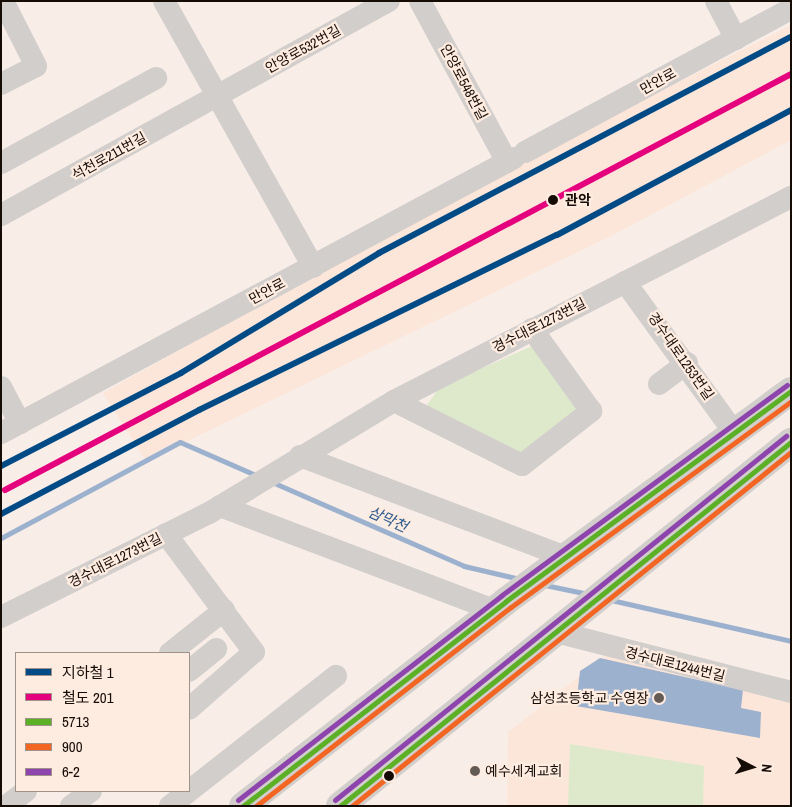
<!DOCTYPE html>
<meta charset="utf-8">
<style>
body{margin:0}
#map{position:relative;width:792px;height:807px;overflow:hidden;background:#f8ede7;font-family:"Archivo Narrow","Noto Sans KR",sans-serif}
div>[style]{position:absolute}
.built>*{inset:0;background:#fce6d9}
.green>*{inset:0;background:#dde9ca}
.water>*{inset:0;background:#9cb1ce}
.stream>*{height:5px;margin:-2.5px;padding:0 2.5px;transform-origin:2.5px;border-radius:2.5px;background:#9cb1ce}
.minor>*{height:22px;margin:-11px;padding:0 11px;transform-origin:11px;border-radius:11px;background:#d2cecc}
.major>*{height:28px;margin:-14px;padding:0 14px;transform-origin:14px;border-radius:14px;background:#d2cecc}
.bus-1>*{height:5px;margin:-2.5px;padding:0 2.5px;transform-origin:2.5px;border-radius:2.5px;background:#5bb025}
.bus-2>*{height:5px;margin:-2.5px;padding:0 2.5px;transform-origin:2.5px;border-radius:2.5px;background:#f26522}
.bus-3>*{height:5px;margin:-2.5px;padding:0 2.5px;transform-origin:2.5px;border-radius:2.5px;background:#8e44ad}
.rail-1>*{height:6px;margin:-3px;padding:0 3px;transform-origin:3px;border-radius:3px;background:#e5007d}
.metro-1>*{height:6px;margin:-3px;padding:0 3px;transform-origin:3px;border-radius:3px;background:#004a85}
.dots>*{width:14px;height:14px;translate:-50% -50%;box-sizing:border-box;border:2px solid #feece1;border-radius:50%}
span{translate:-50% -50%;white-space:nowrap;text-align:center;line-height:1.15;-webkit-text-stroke:4.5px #feece1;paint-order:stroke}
.street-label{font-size:14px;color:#160c06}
.stop-label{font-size:14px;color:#160c06;font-weight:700}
.left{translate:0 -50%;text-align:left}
.poi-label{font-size:14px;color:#160c06}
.right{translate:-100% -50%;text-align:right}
.water-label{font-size:15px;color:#295991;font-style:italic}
.frame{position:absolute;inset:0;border:2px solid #160c06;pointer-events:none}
.legend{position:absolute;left:15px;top:652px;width:175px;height:140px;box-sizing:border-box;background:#feece1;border:1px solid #a19289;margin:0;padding:6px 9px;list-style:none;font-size:15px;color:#160c06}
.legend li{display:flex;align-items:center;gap:10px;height:25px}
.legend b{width:25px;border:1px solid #a19289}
.north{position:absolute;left:727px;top:742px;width:50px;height:50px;-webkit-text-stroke:4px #feece1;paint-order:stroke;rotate:95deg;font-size:14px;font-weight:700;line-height:20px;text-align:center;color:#160c06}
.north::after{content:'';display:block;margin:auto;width:18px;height:22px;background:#160c06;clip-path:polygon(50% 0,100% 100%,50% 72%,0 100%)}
</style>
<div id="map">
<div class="built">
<div style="clip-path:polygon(791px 25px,791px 140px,613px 235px,146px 461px,103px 393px,455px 196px)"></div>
<div style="clip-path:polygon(607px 655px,791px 698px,791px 806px,507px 806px,508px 732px)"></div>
</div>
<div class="green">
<div style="clip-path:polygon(541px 342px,591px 411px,522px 465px,421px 413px,440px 387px)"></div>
<div style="clip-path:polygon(570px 744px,704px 766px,703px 806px,568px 806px)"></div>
</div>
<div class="water">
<div style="clip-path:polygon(600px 658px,743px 690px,741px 708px,761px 712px,760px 738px,576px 706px,580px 671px)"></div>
</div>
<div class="stream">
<div style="left:272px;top:482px;width:210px;rotate:23.6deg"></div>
<div style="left:464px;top:566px;width:57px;rotate:13.1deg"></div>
<div style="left:1px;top:538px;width:203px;rotate:-28.2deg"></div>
<div style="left:180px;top:442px;width:85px;rotate:23.6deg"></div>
<div style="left:545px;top:585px;width:44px;rotate:11.8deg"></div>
<div style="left:611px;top:600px;width:185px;rotate:12.8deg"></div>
</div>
<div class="minor">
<div style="left:164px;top:1px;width:305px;rotate:60.7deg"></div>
<div style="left:420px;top:1px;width:183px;rotate:61.6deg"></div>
<div style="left:716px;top:1px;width:43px;rotate:62.2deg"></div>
<div style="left:1px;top:84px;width:39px;rotate:-27deg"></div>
<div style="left:36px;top:66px;width:73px;rotate:-116.9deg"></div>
<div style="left:525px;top:152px;width:302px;rotate:-28.3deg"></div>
<div style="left:1px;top:163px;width:177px;rotate:-28.7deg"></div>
<div style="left:1px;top:215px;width:443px;rotate:-28.9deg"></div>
<div style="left:625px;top:282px;width:185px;rotate:54deg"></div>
<div style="left:659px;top:384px;width:35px;rotate:-37deg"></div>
<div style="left:1px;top:387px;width:41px;rotate:62.2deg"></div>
<div style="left:394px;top:401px;width:143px;rotate:26.6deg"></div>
<div style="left:522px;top:465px;width:88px;rotate:-38deg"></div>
<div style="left:591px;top:411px;width:101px;rotate:-125.7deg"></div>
<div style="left:1px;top:433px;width:582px;rotate:-28.19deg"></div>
<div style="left:300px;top:456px;width:285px;rotate:20.8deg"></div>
<div style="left:220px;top:506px;width:293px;rotate:20.8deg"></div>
<div style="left:166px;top:534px;width:147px;rotate:53.3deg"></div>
<div style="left:254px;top:652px;width:86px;rotate:138.8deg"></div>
<div style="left:1px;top:617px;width:233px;rotate:-26.6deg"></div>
<div style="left:209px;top:513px;width:216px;rotate:-31.2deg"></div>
<div style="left:394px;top:401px;width:446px;rotate:-27.2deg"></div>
<div style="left:560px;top:633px;width:238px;rotate:14.3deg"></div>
<div style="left:170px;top:653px;width:69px;rotate:-38.5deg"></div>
<div style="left:189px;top:671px;width:35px;rotate:-39deg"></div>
<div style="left:6px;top:806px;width:25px;rotate:-37deg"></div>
<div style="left:71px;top:806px;width:25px;rotate:-37deg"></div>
<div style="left:170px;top:806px;width:211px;rotate:-38.1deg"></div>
</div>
<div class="major">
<div style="left:243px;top:806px;width:333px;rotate:-37.9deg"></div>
<div style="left:506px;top:601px;width:354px;rotate:-36.4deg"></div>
<div style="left:340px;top:806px;width:580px;rotate:-38.91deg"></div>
</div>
<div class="bus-1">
<div style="left:243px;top:806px;width:333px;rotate:-37.9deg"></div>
<div style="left:506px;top:601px;width:354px;rotate:-36.4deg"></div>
<div style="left:340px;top:806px;width:580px;rotate:-38.91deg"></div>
</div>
<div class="bus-2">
<div style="left:256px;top:806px;width:323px;rotate:-38deg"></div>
<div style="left:511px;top:607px;width:348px;rotate:-36.3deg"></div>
<div style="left:352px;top:806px;width:564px;rotate:-38.88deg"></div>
</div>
<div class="bus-3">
<div style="left:238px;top:800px;width:334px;rotate:-37.8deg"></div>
<div style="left:502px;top:595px;width:354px;rotate:-36.4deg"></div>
<div style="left:335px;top:800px;width:580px;rotate:-38.91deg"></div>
</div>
<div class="rail-1">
<div style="left:5px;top:490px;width:889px;rotate:-27.89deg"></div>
</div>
<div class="metro-1">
<div style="left:1px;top:466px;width:203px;rotate:-27.3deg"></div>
<div style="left:181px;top:373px;width:232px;rotate:-31.2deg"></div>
<div style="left:379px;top:253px;width:465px;rotate:-27.7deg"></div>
<div style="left:1px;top:514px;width:224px;rotate:-27.7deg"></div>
<div style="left:199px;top:410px;width:398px;rotate:-26.1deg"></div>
<div style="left:557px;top:235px;width:265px;rotate:-28.1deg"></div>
</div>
<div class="dots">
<div style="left:553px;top:200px;background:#160c06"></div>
<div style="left:659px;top:698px;background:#655b55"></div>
<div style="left:475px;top:771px;background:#655b55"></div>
<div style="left:389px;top:776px;background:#160c06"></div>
</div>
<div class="street-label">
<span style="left:303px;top:49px;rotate:-29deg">안양로532번길</span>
<span style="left:658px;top:81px;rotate:-29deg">만안로</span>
<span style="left:464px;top:82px;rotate:62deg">안양로548번길</span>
<span style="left:109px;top:156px;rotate:-29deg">석천로211번길</span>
<span style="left:267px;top:291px;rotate:-28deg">만안로</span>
<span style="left:539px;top:325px;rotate:-27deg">경수대로1273번길</span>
<span style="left:681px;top:356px;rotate:55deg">경수대로1253번길</span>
<span style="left:115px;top:560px;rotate:-27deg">경수대로1273번길</span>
<span style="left:675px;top:664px;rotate:14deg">경수대로1244번길</span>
</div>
<div class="stop-label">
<span class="left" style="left:565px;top:200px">관악</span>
</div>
<div class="poi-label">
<span class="right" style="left:649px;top:698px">삼성초등학교 수영장</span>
<span class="left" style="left:485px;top:771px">예수세계교회</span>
</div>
<div class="water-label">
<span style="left:388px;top:519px;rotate:24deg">삼막천</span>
</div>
<div class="frame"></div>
<ul class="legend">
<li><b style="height:6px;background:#004a85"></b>지하철 1</li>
<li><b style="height:6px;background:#e5007d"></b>철도 201</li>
<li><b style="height:6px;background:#5bb025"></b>5713</li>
<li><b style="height:6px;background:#f26522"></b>900</li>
<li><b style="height:6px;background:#8e44ad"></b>6-2</li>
</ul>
<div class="north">N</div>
</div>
